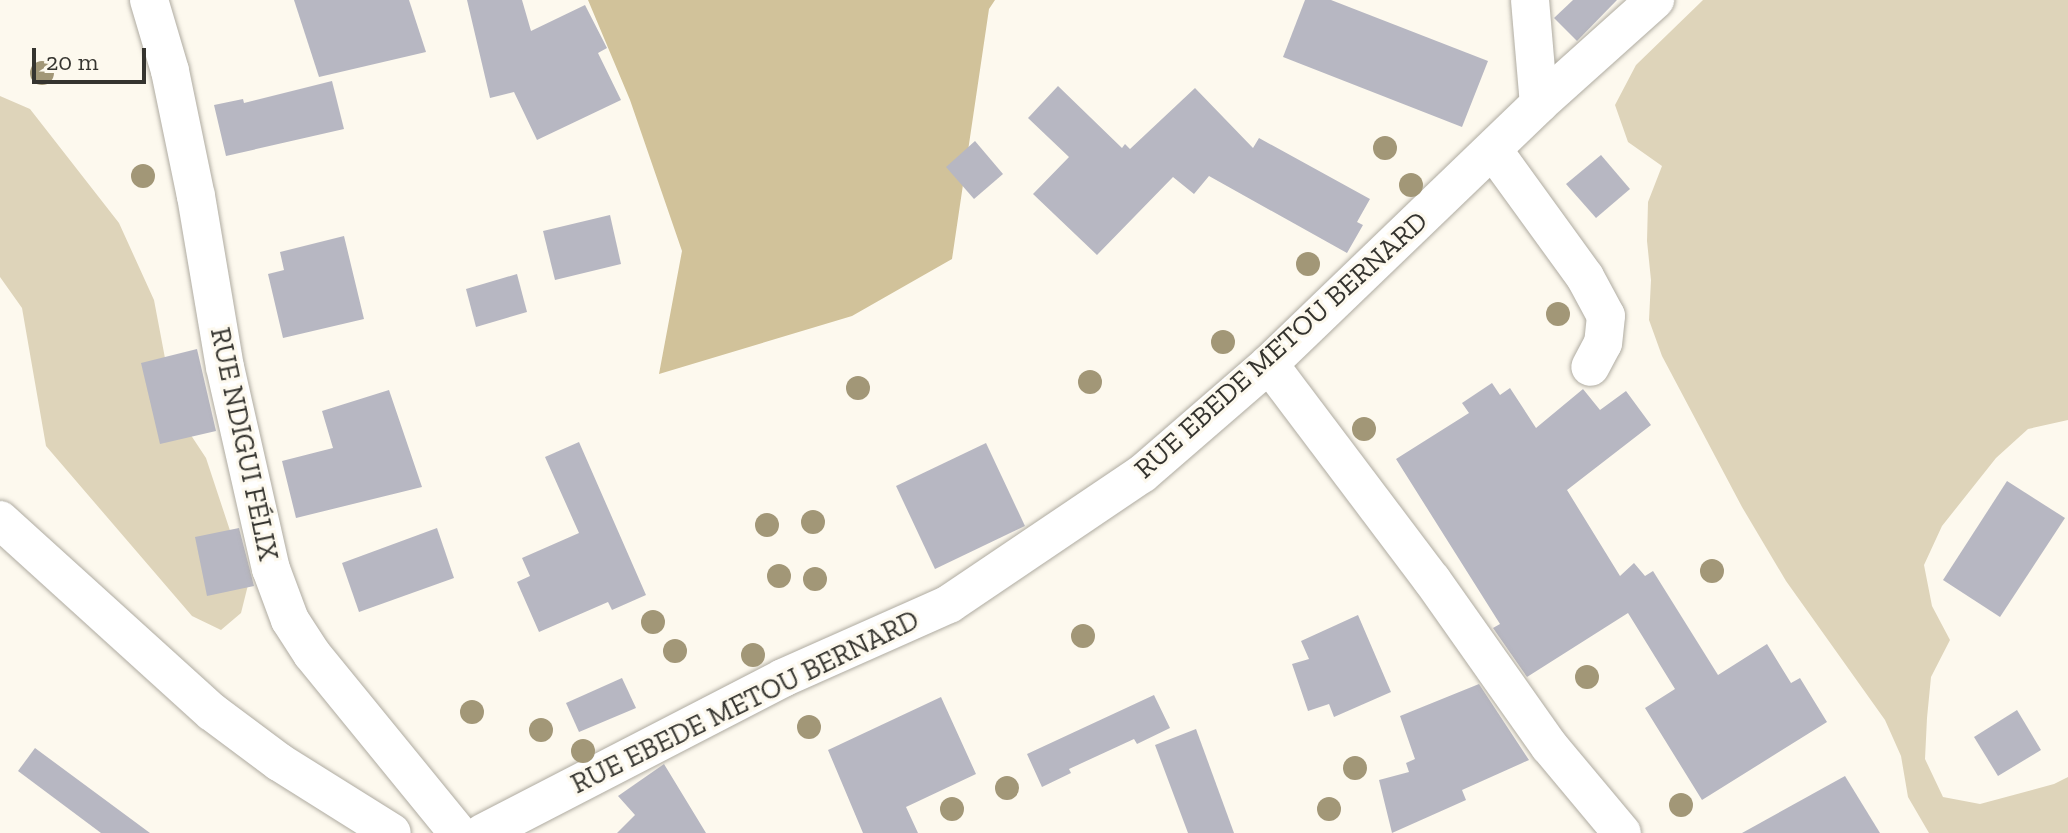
<!DOCTYPE html>
<meta charset="utf-8">
<style>
body{margin:0}
#map{position:relative;width:2068px;height:833px;overflow:hidden;background:#fdf9ee;font-family:"Zilla Slab",serif}
div>[style]{position:absolute}
.green>*{inset:0;background:#ded4ba}
.forest>*{inset:0;background:#d1c29a}
.building>*{inset:0;background:#b7b7c2}
.roads{filter:drop-shadow(0 0 2px #afaba1) drop-shadow(0 0 2px #afaba1)}
.minor>*{height:38px;margin:-19px;padding:0 19px;transform-origin:19px;border-radius:19px;background:#fff}
.trees>*{width:24px;height:24px;margin:-12px;border-radius:50%;background:#a29777}
span{translate:-50% -50%;white-space:nowrap;text-align:center;line-height:1.15;-webkit-text-stroke:6px #fdf9ee;paint-order:stroke}
.street-label{font-size:28px;color:#35342f}
.scale{position:absolute;left:32px;top:48px;width:114px;height:36px;box-sizing:border-box;border:4px solid #35342f;border-top:0;padding-left:10px;font-size:24px;line-height:28px;white-space:nowrap;color:#35342f;-webkit-text-stroke:6px #fdf9ee;paint-order:stroke}
</style>
<div id="map">
<div class="green">
<div style="clip-path:polygon(1703px 0,2068px 0,2068px 420px,2028px 429px,1996px 458px,1942px 526px,1924px 565px,1932px 606px,1950px 640px,1931px 677px,1927px 718px,1925px 759px,1943px 797px,1980px 804px,2054px 784px,2068px 777px,2068px 833px,1929px 833px,1908px 797px,1901px 756px,1885px 720px,1786px 581px,1742px 507px,1662px 356px,1649px 320px,1651px 280px,1647px 241px,1648px 202px,1662px 166px,1628px 142px,1615px 105px,1636px 65px)"></div>
<div style="clip-path:polygon(0 96px,30px 109px,119px 223px,154px 300px,175px 411px,206px 458px,248px 585px,241px 613px,221px 630px,192px 616px,46px 446px,22px 308px,0 277px)"></div>
</div>
<div class="forest">
<div style="clip-path:polygon(588px 0,995px 0,989px 9px,952px 259px,852px 316px,659px 374px,682px 251px,630px 100px)"></div>
</div>
<div class="building">
<div style="clip-path:polygon(294px 0,409px 0,426px 52px,319px 77px)"></div>
<div style="clip-path:polygon(467px 0,522px 0,531px 31px,585px 5px,607px 48px,598px 53px,621px 100px,537px 140px,514px 92px,490px 98px)"></div>
<div style="clip-path:polygon(1305px 0,1331px 0,1488px 61px,1462px 127px,1283px 57px)"></div>
<div style="clip-path:polygon(1573px 0,1617px 0,1577px 41px,1554px 18px)"></div>
<div style="clip-path:polygon(332px 81px,344px 129px,226px 156px,214px 105px,243px 99px,244px 103px)"></div>
<div style="clip-path:polygon(1058px 86px,1122px 148px,1125px 144px,1130px 149px,1195px 88px,1253px 148px,1259px 138px,1370px 199px,1357px 222px,1363px 225px,1347px 253px,1209px 176px,1194px 194px,1173px 177px,1097px 255px,1033px 194px,1069px 157px,1028px 118px)"></div>
<div style="clip-path:polygon(975px 141px,1003px 174px,974px 199px,946px 167px)"></div>
<div style="clip-path:polygon(1601px 155px,1630px 189px,1596px 218px,1566px 184px)"></div>
<div style="clip-path:polygon(610px 215px,621px 264px,555px 280px,543px 231px)"></div>
<div style="clip-path:polygon(344px 236px,364px 319px,283px 338px,268px 274px,284px 270px,280px 252px)"></div>
<div style="clip-path:polygon(517px 274px,527px 312px,476px 327px,466px 289px)"></div>
<div style="clip-path:polygon(197px 349px,216px 431px,160px 444px,141px 363px)"></div>
<div style="clip-path:polygon(1492px 383px,1500px 395px,1510px 388px,1536px 428px,1583px 389px,1600px 410px,1626px 391px,1651px 425px,1567px 490px,1620px 576px,1634px 563px,1645px 576px,1653px 571px,1718px 675px,1767px 644px,1791px 683px,1800px 678px,1827px 722px,1702px 800px,1645px 708px,1675px 689px,1628px 613px,1527px 677px,1493px 628px,1500px 624px,1396px 459px,1469px 413px,1462px 403px)"></div>
<div style="clip-path:polygon(389px 390px,422px 487px,296px 518px,282px 461px,333px 448px,322px 411px)"></div>
<div style="clip-path:polygon(579px 442px,646px 595px,612px 610px,608px 602px,539px 632px,517px 582px,530px 576px,522px 558px,579px 533px,545px 457px)"></div>
<div style="clip-path:polygon(986px 443px,1025px 526px,935px 569px,896px 486px)"></div>
<div style="clip-path:polygon(2007px 481px,2065px 518px,2000px 617px,1943px 580px)"></div>
<div style="clip-path:polygon(239px 528px,254px 586px,207px 596px,195px 537px)"></div>
<div style="clip-path:polygon(437px 528px,454px 578px,359px 612px,342px 563px)"></div>
<div style="clip-path:polygon(1358px 615px,1391px 692px,1334px 717px,1329px 704px,1308px 711px,1292px 664px,1309px 659px,1301px 641px)"></div>
<div style="clip-path:polygon(622px 678px,636px 708px,579px 732px,566px 703px)"></div>
<div style="clip-path:polygon(1479px 684px,1529px 760px,1462px 790px,1466px 800px,1392px 833px,1379px 780px,1409px 772px,1406px 763px,1415px 759px,1400px 716px)"></div>
<div style="clip-path:polygon(1154px 695px,1170px 728px,1137px 744px,1134px 739px,1069px 769px,1071px 773px,1042px 787px,1027px 754px)"></div>
<div style="clip-path:polygon(941px 697px,976px 774px,906px 807px,918px 833px,863px 833px,828px 750px)"></div>
<div style="clip-path:polygon(2017px 710px,2041px 750px,1998px 776px,1974px 737px)"></div>
<div style="clip-path:polygon(1196px 729px,1234px 833px,1188px 833px,1155px 745px)"></div>
<div style="clip-path:polygon(35px 748px,150px 833px,101px 833px,18px 771px)"></div>
<div style="clip-path:polygon(664px 764px,706px 833px,617px 833px,635px 815px,618px 796px)"></div>
<div style="clip-path:polygon(1845px 776px,1880px 833px,1742px 833px)"></div>
</div>
<div class="roads">
<div class="minor">
<div style="left:149px;top:0;width:74px;rotate:73.5deg"></div>
<div style="left:170px;top:71px;width:128px;rotate:78.3deg"></div>
<div style="left:196px;top:196px;width:173px;rotate:80.4deg"></div>
<div style="left:225px;top:367px;width:207px;rotate:77.2deg"></div>
<div style="left:271px;top:569px;width:54px;rotate:69.6deg"></div>
<div style="left:290px;top:620px;width:40px;rotate:57.1deg"></div>
<div style="left:312px;top:654px;width:231px;rotate:50.8deg"></div>
<div style="left:1530px;top:0;width:104px;rotate:85.1deg"></div>
<div style="left:1493px;top:150px;width:157px;rotate:54.1deg"></div>
<div style="left:1585px;top:277px;width:44px;rotate:61.7deg"></div>
<div style="left:1606px;top:316px;width:27px;rotate:96deg"></div>
<div style="left:1603px;top:343px;width:27px;rotate:118deg"></div>
<div style="left:1269px;top:364px;width:271px;rotate:53deg"></div>
<div style="left:1432px;top:580px;width:204px;rotate:54.8deg"></div>
<div style="left:1550px;top:747px;width:112px;rotate:50.1deg"></div>
<div style="left:0;top:520px;width:286px;rotate:42.2deg"></div>
<div style="left:212px;top:712px;width:84px;rotate:36.7deg"></div>
<div style="left:279px;top:762px;width:133px;rotate:32.1deg"></div>
<div style="left:483px;top:833px;width:338px;rotate:-27.3deg"></div>
<div style="left:783px;top:678px;width:182px;rotate:-24deg"></div>
<div style="left:949px;top:604px;width:233px;rotate:-34deg"></div>
<div style="left:1142px;top:474px;width:168px;rotate:-40.9deg"></div>
<div style="left:1269px;top:364px;width:375px;rotate:-43.9deg"></div>
<div style="left:1539px;top:104px;width:156px;rotate:-41.9deg"></div>
</div>
</div>
<div class="trees">
<div style="left:42px;top:73px"></div>
<div style="left:1385px;top:148px"></div>
<div style="left:143px;top:176px"></div>
<div style="left:1411px;top:185px"></div>
<div style="left:1308px;top:264px"></div>
<div style="left:1558px;top:314px"></div>
<div style="left:1223px;top:342px"></div>
<div style="left:1090px;top:382px"></div>
<div style="left:858px;top:388px"></div>
<div style="left:1364px;top:429px"></div>
<div style="left:813px;top:522px"></div>
<div style="left:767px;top:525px"></div>
<div style="left:1712px;top:571px"></div>
<div style="left:779px;top:576px"></div>
<div style="left:815px;top:579px"></div>
<div style="left:653px;top:622px"></div>
<div style="left:1083px;top:636px"></div>
<div style="left:675px;top:651px"></div>
<div style="left:753px;top:655px"></div>
<div style="left:1587px;top:677px"></div>
<div style="left:472px;top:712px"></div>
<div style="left:809px;top:727px"></div>
<div style="left:541px;top:730px"></div>
<div style="left:583px;top:751px"></div>
<div style="left:1355px;top:768px"></div>
<div style="left:1007px;top:788px"></div>
<div style="left:1681px;top:805px"></div>
<div style="left:952px;top:809px"></div>
<div style="left:1329px;top:809px"></div>
</div>
<div class="street-label">
<span style="left:1281px;top:345px;rotate:-42deg">RUE EBEDE METOU BERNARD</span>
<span style="left:244px;top:444px;rotate:78deg">RUE NDIGUI FÉLIX</span>
<span style="left:745px;top:702px;rotate:-26deg">RUE EBEDE METOU BERNARD</span>
</div>
<div class="scale">20 m</div>
</div>
